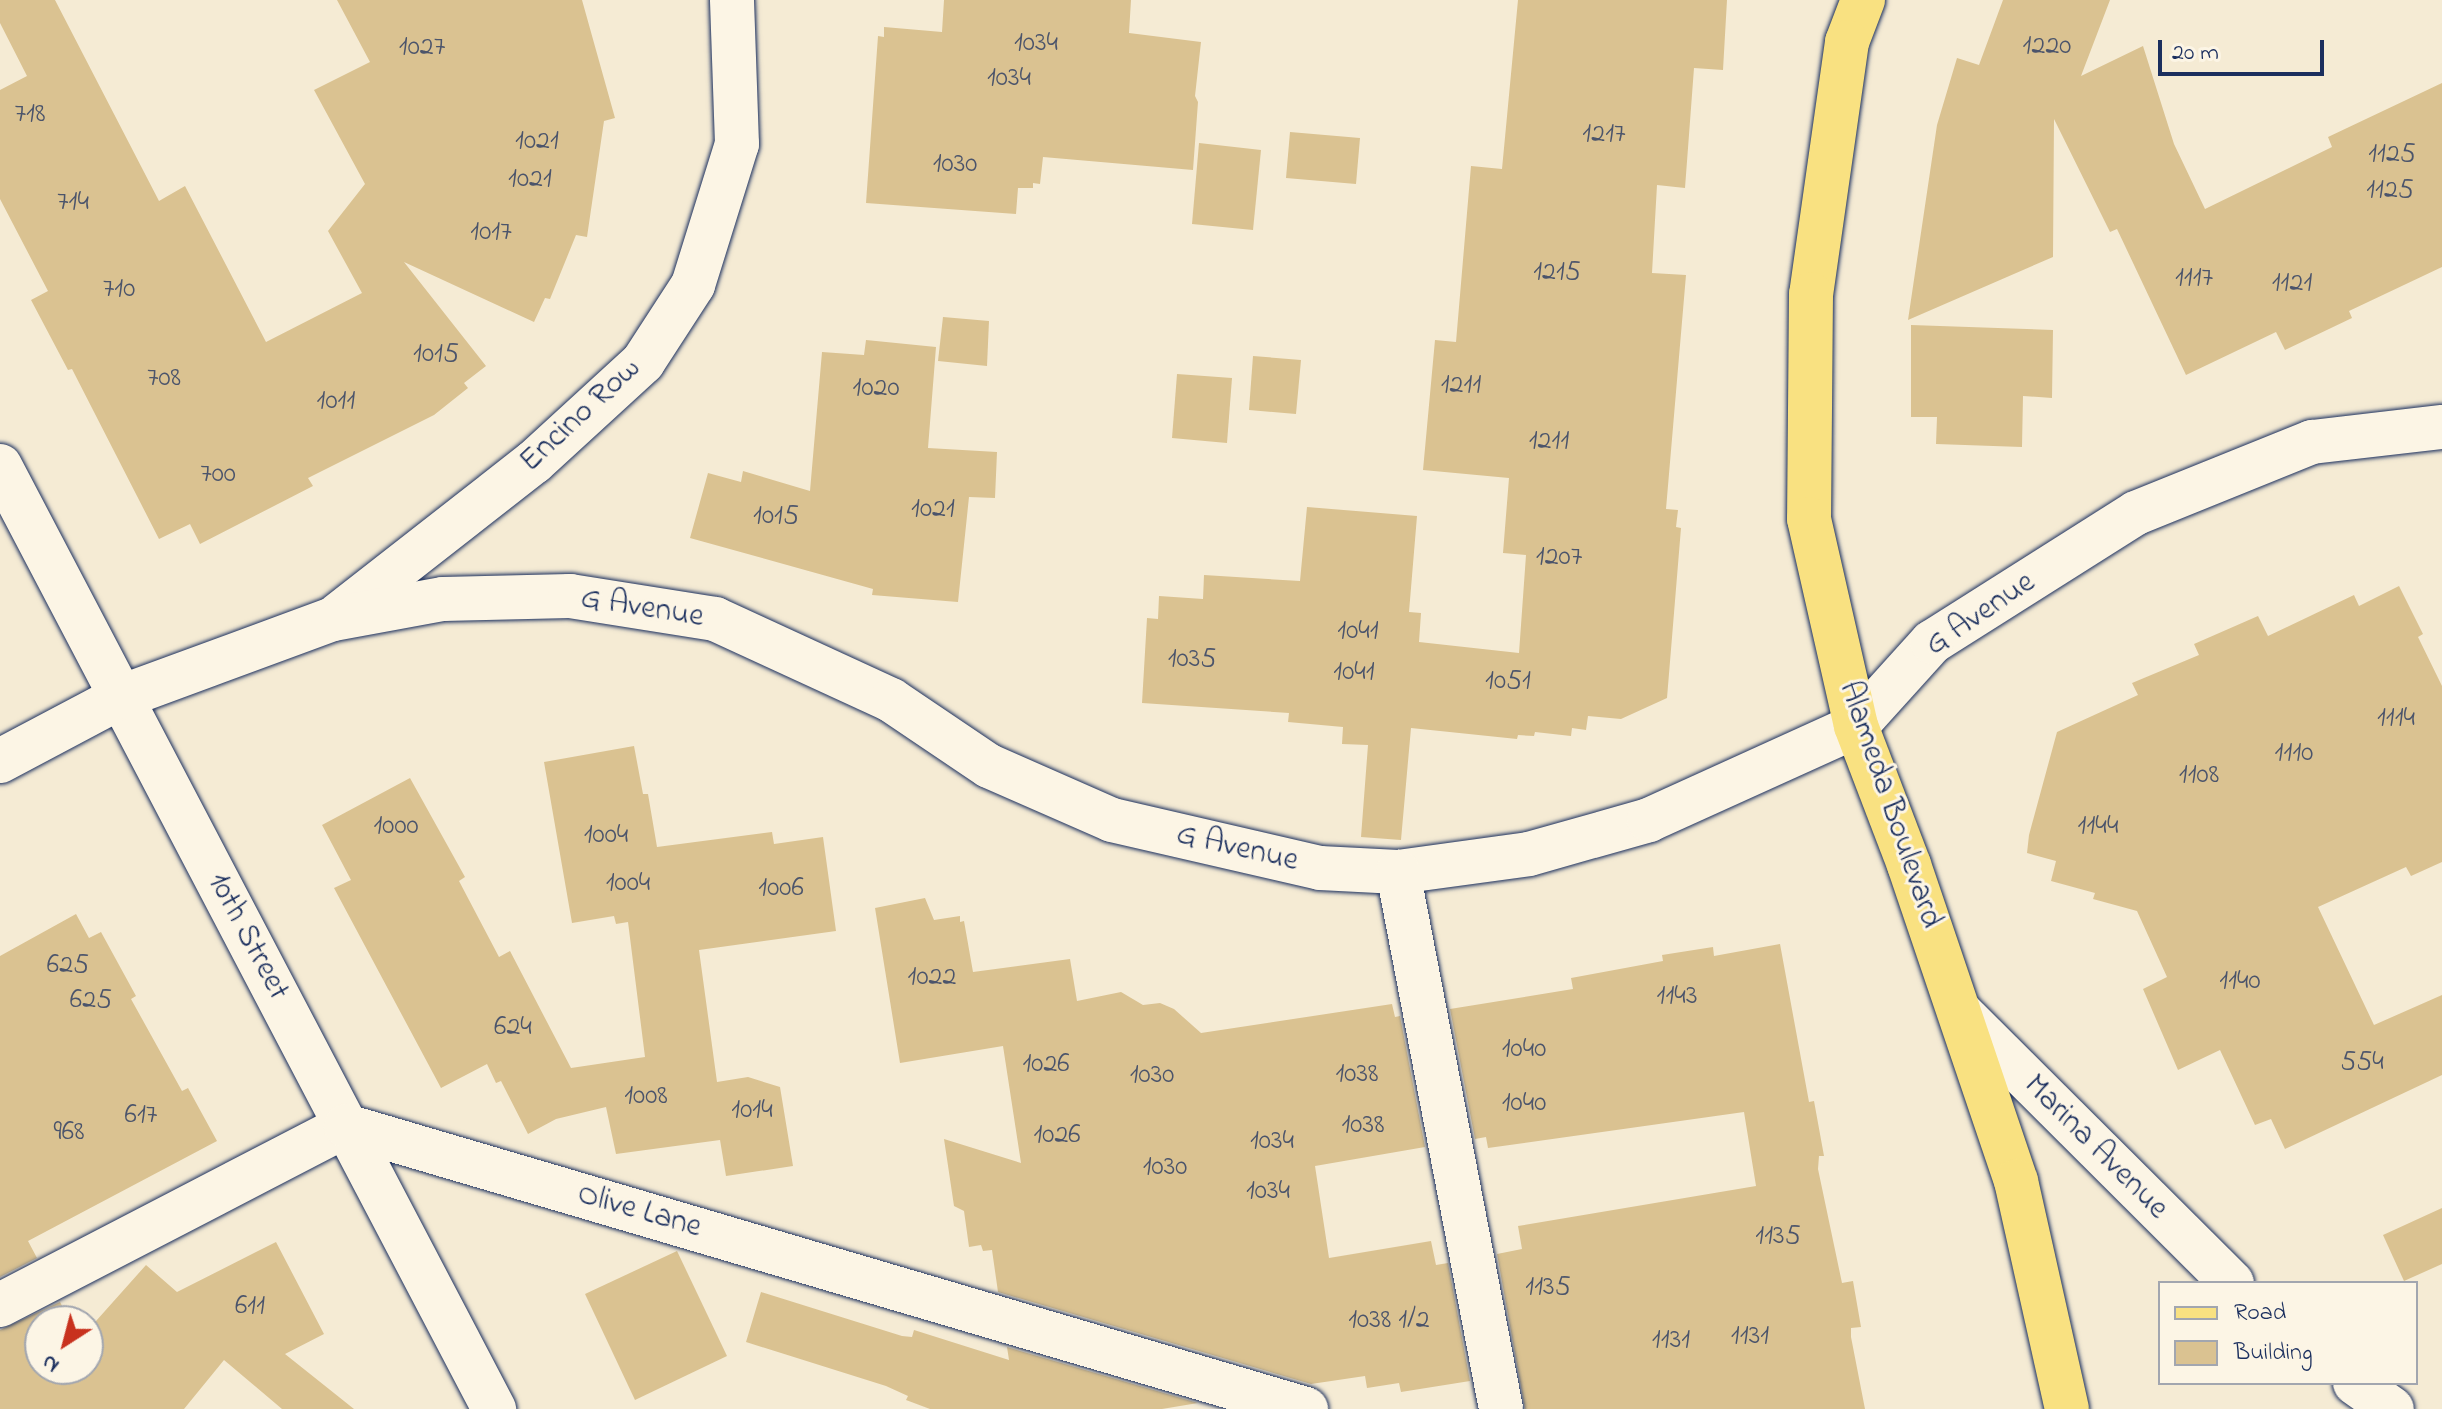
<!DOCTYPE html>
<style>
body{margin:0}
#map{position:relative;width:2442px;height:1409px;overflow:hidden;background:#f5ebd4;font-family:"Indie Flower",sans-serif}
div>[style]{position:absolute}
.building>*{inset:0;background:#dac291}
.roads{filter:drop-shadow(0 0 2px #1b2f5e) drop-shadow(0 0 2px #1b2f5e)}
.minor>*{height:44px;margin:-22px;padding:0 22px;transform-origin:22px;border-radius:22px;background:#fcf5e5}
.major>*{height:44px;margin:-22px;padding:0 22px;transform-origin:22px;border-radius:22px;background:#f9e181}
span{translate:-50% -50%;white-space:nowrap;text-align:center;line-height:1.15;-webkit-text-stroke:6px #fcf5e5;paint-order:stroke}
.number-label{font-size:28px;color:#4b546b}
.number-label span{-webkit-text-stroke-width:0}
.street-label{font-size:32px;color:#1b2f5e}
.legend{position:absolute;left:2158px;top:1281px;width:260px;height:104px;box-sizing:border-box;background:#fcf5e5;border:2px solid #a2a6af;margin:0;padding:10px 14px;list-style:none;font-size:24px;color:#1b2f5e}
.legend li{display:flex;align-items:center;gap:16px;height:40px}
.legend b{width:40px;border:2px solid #a2a6af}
.north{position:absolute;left:24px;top:1305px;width:80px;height:80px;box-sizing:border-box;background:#fcf5e5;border:2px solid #a2a6af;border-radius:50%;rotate:216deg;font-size:22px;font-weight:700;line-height:32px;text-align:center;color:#1b2f5e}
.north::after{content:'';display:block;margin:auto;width:28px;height:36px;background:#c8321e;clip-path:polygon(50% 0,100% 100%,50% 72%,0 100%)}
.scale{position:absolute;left:2158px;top:40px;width:166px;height:36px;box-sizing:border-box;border:4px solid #1b2f5e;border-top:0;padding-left:10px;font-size:24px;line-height:28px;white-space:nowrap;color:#1b2f5e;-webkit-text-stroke:6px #fcf5e5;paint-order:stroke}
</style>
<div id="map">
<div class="building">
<div style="clip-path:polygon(0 0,55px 0,159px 201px,185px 186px,266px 342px,362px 293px,328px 231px,365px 184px,314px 90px,370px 62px,337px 0,582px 0,615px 118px,604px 121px,587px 237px,576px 235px,550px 299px,545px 298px,534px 322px,404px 262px,486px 366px,464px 383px,468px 388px,434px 415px,308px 478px,313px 486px,200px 544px,190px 524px,159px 539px,72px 369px,68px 370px,31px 300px,48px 291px,0 199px,0 90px,27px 76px,0 23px)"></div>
<div style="clip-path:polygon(944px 0,1131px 0,1129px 33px,1201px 42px,1195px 96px,1198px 102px,1193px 170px,1043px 157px,1040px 184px,1033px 183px,1033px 188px,1018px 188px,1016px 214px,866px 203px,878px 36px,884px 37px,884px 27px,942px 32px)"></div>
<div style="clip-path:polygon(1518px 0,1727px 0,1723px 70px,1694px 68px,1685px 188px,1657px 185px,1652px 273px,1686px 275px,1666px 509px,1678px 510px,1676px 527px,1681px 528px,1667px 698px,1621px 719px,1588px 716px,1586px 730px,1572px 728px,1571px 736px,1535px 732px,1534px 736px,1518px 735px,1517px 739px,1411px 728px,1401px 840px,1361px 837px,1368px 745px,1342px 744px,1343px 727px,1288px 722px,1289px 713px,1142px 703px,1147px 618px,1158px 619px,1159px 596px,1203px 599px,1204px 575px,1300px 581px,1307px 507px,1417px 516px,1409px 612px,1421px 613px,1419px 642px,1519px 653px,1526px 555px,1503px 553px,1509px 478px,1423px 470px,1435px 340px,1456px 342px,1471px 166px,1502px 169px)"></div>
<div style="clip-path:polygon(2003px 0,2110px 0,2081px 76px,2143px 46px,2174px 144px,2205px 209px,2332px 147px,2328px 137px,2442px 83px,2442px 267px,2349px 311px,2352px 318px,2285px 350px,2276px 332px,2186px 375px,2117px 229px,2110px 232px,2054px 119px,2053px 257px,1908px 320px,1937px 125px,1957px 58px,1979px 65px)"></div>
<div style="clip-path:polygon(1290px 132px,1360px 138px,1356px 184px,1286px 178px)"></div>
<div style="clip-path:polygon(1199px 143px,1261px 150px,1253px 230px,1192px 224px)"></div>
<div style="clip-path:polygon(943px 317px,989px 321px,987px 366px,938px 361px)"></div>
<div style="clip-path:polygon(1911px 325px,2053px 330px,2052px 398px,2023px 396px,2022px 447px,1936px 444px,1937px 417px,1911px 417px)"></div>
<div style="clip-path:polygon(866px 340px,936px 347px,928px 448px,997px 452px,995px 498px,969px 497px,958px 602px,872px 595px,873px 589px,690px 538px,708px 473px,741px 482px,743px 471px,810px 491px,822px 352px,864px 355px)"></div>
<div style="clip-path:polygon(1253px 356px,1301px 360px,1296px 414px,1249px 410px)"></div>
<div style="clip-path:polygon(1177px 374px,1232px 378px,1227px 443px,1172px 438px)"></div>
<div style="clip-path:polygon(2399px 586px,2423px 634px,2418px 637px,2442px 686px,2442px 862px,2411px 876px,2406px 867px,2318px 907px,2374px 1025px,2442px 995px,2442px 1075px,2285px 1149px,2271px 1119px,2255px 1125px,2220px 1050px,2178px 1070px,2143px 989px,2167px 977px,2137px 911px,2093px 899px,2095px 893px,2051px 881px,2056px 861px,2027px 853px,2029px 835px,2057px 732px,2138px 695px,2132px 683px,2199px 655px,2194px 644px,2258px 616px,2268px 636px,2354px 595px,2359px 606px)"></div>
<div style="clip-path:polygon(634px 746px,643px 794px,648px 794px,657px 847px,772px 832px,774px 844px,823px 837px,836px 931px,699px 950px,717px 1082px,748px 1077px,780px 1087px,793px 1166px,726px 1176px,720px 1140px,616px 1154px,606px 1107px,556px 1119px,528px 1134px,501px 1081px,496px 1083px,487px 1064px,441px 1088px,334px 888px,351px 880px,322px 825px,410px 778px,465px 877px,459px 881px,499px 957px,510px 951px,571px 1068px,645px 1057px,628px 922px,616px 924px,614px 916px,572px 923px,544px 762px)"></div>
<div style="clip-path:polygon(925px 898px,934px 920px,960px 916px,960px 922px,964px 921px,973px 972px,1070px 959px,1077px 1001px,1121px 992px,1143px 1005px,1160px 1003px,1174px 1009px,1201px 1033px,1392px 1004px,1395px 1017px,1400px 1016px,1425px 1147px,1315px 1166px,1329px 1258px,1431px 1241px,1436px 1265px,1448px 1263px,1470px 1381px,1401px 1392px,1399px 1383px,1367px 1388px,1365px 1376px,1311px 1384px,998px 1292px,992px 1250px,983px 1251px,981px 1245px,969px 1247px,964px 1211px,954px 1206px,944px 1139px,1021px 1163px,1003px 1046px,900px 1063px,875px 908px)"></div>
<div style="clip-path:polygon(76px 914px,89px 938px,101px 932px,136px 996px,131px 999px,182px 1091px,188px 1088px,217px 1141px,28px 1241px,37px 1258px,0 1277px,0 956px)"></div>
<div style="clip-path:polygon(1780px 944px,1809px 1102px,1814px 1101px,1824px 1156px,1819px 1156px,1818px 1169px,1842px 1283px,1853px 1281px,1861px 1327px,1851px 1328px,1851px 1337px,1865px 1409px,1525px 1409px,1497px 1254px,1522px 1249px,1518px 1226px,1756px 1186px,1744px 1112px,1488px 1148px,1486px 1137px,1475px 1139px,1450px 1009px,1573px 989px,1571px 978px,1663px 961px,1662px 955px,1713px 947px,1714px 956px)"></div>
<div style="clip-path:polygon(2442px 1208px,2442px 1264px,2404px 1281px,2383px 1235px)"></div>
<div style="clip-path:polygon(276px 1242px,324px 1334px,285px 1354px,354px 1409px,282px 1409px,224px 1360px,184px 1409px,0 1409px,0 1330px,60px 1302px,70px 1321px,40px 1321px,40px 1369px,88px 1369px,88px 1330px,146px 1265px,177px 1292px)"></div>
<div style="clip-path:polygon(677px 1251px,727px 1356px,635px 1400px,585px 1294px)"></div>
<div style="clip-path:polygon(761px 1292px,902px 1336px,912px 1337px,914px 1330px,1009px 1360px,1007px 1347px,1198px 1403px,1162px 1409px,930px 1409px,906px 1400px,908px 1396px,886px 1386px,746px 1342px)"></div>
</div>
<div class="roads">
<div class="minor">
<div style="left:0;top:466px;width:1065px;rotate:62.35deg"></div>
<div style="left:338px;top:615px;width:249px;rotate:-38deg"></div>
<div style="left:534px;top:462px;width:148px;rotate:-42.5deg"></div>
<div style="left:643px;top:362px;width:92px;rotate:-57deg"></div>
<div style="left:693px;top:285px;width:148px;rotate:-72.7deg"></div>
<div style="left:737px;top:144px;width:144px;rotate:-92deg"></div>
<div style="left:0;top:761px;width:137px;rotate:-27.9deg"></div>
<div style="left:121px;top:697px;width:226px;rotate:-20.2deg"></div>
<div style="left:333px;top:619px;width:112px;rotate:-10.3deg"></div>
<div style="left:443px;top:599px;width:127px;rotate:-1.4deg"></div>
<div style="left:570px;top:596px;width:147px;rotate:9deg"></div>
<div style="left:715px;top:619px;width:194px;rotate:24.7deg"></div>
<div style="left:891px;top:700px;width:118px;rotate:34deg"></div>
<div style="left:989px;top:766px;width:134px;rotate:23.7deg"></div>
<div style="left:1112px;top:820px;width:213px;rotate:13deg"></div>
<div style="left:1320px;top:868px;width:78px;rotate:2.9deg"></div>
<div style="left:1398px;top:872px;width:132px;rotate:-7.8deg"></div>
<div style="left:1529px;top:854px;width:125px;rotate:-15.8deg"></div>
<div style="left:1649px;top:820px;width:227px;rotate:-24.4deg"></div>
<div style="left:1856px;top:726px;width:113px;rotate:-47.9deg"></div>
<div style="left:1932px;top:642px;width:241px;rotate:-32.3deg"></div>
<div style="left:2136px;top:513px;width:190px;rotate:-22deg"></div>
<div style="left:2312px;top:442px;width:131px;rotate:-6.6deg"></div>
<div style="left:1398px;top:872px;width:547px;rotate:79.14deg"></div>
<div style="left:1960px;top:1012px;width:384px;rotate:44.9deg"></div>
<div style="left:0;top:1305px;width:390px;rotate:-27.4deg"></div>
<div style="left:346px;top:1126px;width:1001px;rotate:16.43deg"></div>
<div style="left:2355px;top:1383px;width:45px;rotate:35.1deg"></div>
</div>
<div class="major">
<div style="left:1863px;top:0;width:45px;rotate:110.9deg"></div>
<div style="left:1847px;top:42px;width:255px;rotate:98.1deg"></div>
<div style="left:1811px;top:294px;width:225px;rotate:90.5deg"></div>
<div style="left:1809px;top:519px;width:212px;rotate:77.2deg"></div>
<div style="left:1856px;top:726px;width:149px;rotate:69.1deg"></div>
<div style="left:1909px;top:865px;width:334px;rotate:71.3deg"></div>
<div style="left:2016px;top:1181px;width:234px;rotate:77.4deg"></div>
</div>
</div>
<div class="number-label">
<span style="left:1036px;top:44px">1034</span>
<span style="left:2047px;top:47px">1220</span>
<span style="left:422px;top:48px">1027</span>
<span style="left:1009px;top:79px">1034</span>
<span style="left:30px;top:115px">718</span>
<span style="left:1604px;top:135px">1217</span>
<span style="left:537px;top:142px">1021</span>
<span style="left:2392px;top:155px">1125</span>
<span style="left:955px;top:165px">1030</span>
<span style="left:530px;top:180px">1021</span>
<span style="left:2390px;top:191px">1125</span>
<span style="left:73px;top:203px">714</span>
<span style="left:491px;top:233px">1017</span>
<span style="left:1557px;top:273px">1215</span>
<span style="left:2194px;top:279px">1117</span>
<span style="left:2292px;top:284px">1121</span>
<span style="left:119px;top:290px">710</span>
<span style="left:436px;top:355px">1015</span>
<span style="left:164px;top:379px">708</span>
<span style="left:1461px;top:386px">1211</span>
<span style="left:876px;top:389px">1020</span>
<span style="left:336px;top:402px">1011</span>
<span style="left:1549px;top:442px">1211</span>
<span style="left:218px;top:475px">700</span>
<span style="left:933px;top:510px">1021</span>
<span style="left:776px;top:517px">1015</span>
<span style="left:1559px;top:558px">1207</span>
<span style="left:1358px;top:632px">1041</span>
<span style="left:1192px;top:660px">1035</span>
<span style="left:1354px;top:673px">1041</span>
<span style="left:1508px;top:682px">1051</span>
<span style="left:2396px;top:719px">1114</span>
<span style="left:2294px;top:754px">1110</span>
<span style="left:2199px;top:776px">1108</span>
<span style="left:396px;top:827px">1000</span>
<span style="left:2098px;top:827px">1144</span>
<span style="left:606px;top:836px">1004</span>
<span style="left:628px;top:884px">1004</span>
<span style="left:781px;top:889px">1006</span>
<span style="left:68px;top:966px">625</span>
<span style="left:932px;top:978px">1022</span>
<span style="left:2240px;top:982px">1140</span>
<span style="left:1677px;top:997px">1143</span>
<span style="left:91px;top:1001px">625</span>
<span style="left:513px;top:1028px">624</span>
<span style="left:1524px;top:1050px">1040</span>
<span style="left:2362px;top:1063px">554</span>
<span style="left:1046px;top:1065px">1026</span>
<span style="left:1357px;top:1075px">1038</span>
<span style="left:1152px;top:1076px">1030</span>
<span style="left:646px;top:1097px">1008</span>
<span style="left:1524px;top:1104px">1040</span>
<span style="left:752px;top:1111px">1014</span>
<span style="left:141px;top:1116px">617</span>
<span style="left:1363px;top:1126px">1038</span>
<span style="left:69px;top:1133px">968</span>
<span style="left:1057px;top:1136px">1026</span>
<span style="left:1272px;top:1142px">1034</span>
<span style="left:1165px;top:1168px">1030</span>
<span style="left:1268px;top:1192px">1034</span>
<span style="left:1778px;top:1237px">1135</span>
<span style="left:1548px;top:1288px">1135</span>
<span style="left:250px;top:1307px">611</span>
<span style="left:1389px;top:1321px">1038 1/2</span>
<span style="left:1750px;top:1337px">1131</span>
<span style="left:1671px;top:1341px">1131</span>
</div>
<div class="street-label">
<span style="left:581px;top:416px;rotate:-43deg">Encino Row</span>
<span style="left:642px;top:609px;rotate:9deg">G Avenue</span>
<span style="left:1981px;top:615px;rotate:-34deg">G Avenue</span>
<span style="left:1889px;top:805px;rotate:71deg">Alameda Boulevard</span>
<span style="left:1237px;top:849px;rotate:13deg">G Avenue</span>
<span style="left:247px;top:937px;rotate:62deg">10th Street</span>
<span style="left:2095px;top:1148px;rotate:45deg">Marina Avenue</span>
<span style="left:639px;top:1212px;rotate:16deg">Olive Lane</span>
</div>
<ul class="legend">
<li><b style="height:10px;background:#f9e181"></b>Road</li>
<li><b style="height:22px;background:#dac291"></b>Building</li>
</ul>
<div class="north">N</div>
<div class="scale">20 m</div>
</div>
